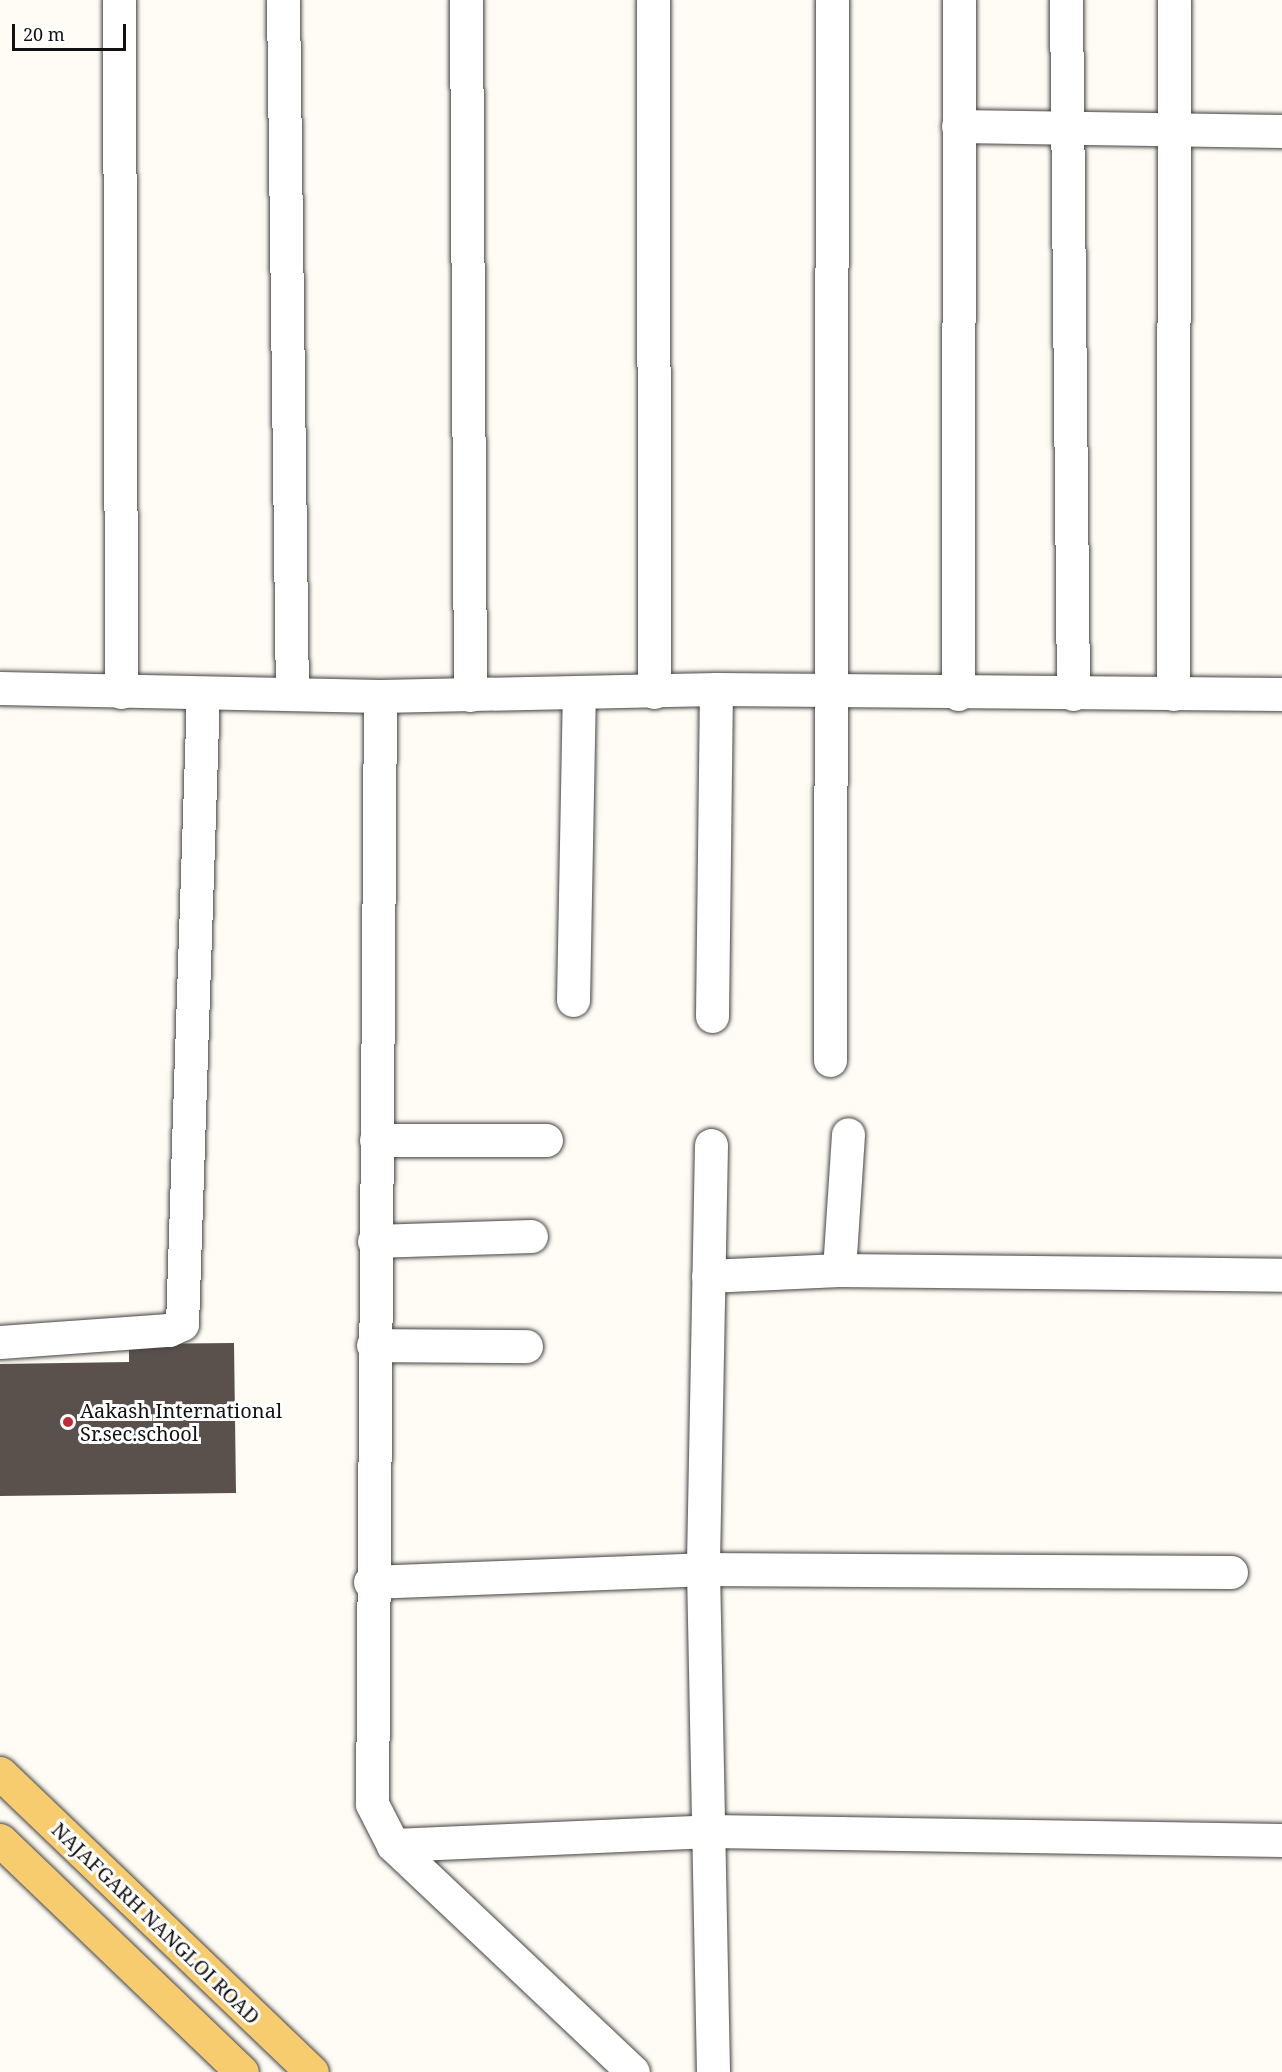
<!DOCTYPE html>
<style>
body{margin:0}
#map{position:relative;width:1282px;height:2072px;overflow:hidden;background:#fffcf5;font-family:"Noto Serif",serif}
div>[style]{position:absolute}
.building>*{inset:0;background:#5a514d}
.roads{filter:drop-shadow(0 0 2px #444) drop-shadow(0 0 2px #444)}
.minor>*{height:33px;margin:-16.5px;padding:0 16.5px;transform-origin:16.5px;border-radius:16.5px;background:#fff}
.major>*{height:33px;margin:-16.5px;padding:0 16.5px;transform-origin:16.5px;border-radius:16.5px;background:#f6cc6e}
.dots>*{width:16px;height:16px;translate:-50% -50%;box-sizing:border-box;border:3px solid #fff;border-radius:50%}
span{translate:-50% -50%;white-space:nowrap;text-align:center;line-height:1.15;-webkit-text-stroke:6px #fff;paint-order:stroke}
.poi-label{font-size:20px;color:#111}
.left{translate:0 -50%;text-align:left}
.street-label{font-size:20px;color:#111}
.scale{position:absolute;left:12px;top:24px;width:114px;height:27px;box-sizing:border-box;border:3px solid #111;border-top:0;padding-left:8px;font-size:18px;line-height:21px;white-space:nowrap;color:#111;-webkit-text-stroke:4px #fff;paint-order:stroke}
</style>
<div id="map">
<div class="building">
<div style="clip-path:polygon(234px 1343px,236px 1493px,0 1496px,0 1364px,129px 1362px,129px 1344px)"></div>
</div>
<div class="roads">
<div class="minor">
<div style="left:119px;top:0;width:692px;rotate:89.83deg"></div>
<div style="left:283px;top:0;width:694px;rotate:89.26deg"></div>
<div style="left:466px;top:0;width:695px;rotate:89.67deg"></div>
<div style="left:653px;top:0;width:692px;rotate:89.92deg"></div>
<div style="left:1066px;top:0;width:694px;rotate:89.42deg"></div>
<div style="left:958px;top:126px;width:324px;rotate:0.9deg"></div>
<div style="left:0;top:688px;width:380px;rotate:1.2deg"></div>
<div style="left:380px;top:696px;width:336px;rotate:-1.2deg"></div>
<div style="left:716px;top:689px;width:566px;rotate:0.51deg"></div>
<div style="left:958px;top:694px;width:694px;rotate:-89.92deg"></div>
<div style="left:1173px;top:694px;width:694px;rotate:-89.92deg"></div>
<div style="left:380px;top:696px;width:1108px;rotate:90.41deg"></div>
<div style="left:372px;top:1804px;width:46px;rotate:62.9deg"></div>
<div style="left:393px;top:1845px;width:330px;rotate:43.4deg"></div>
<div style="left:573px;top:1000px;width:308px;rotate:-88.9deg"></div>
<div style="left:712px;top:1016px;width:327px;rotate:-89.3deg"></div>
<div style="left:830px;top:1060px;width:1060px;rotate:-89.89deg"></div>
<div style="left:376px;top:1140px;width:170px"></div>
<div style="left:711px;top:1145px;width:424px;rotate:91.1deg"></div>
<div style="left:703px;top:1569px;width:503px;rotate:88.86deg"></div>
<div style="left:374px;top:1241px;width:157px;rotate:-1.8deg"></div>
<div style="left:839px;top:1270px;width:136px;rotate:-86.2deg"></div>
<div style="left:708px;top:1276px;width:131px;rotate:-2.6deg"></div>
<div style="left:839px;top:1270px;width:443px;rotate:0.6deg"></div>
<div style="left:0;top:1342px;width:169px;rotate:-4.1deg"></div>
<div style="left:169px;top:1330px;width:14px;rotate:-25deg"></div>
<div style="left:182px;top:1324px;width:631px;rotate:-88.09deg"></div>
<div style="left:373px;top:1345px;width:153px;rotate:0.4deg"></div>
<div style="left:370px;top:1582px;width:333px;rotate:-2.2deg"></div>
<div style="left:703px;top:1569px;width:528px;rotate:0.33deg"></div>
<div style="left:393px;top:1845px;width:318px;rotate:-2.5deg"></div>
<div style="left:711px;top:1831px;width:571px;rotate:0.9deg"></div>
</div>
<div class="major">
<div style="left:0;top:1773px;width:432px;rotate:43.8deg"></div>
<div style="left:0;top:1840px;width:335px;rotate:43.8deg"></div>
</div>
</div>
<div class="dots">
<div style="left:68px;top:1422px;background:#c02a3b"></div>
</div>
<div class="poi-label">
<span class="left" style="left:80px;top:1422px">Aakash International<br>Sr.sec.school</span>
</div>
<div class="street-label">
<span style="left:156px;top:1923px;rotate:44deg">NAJAFGARH NANGLOI ROAD</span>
</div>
<div class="scale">20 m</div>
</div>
